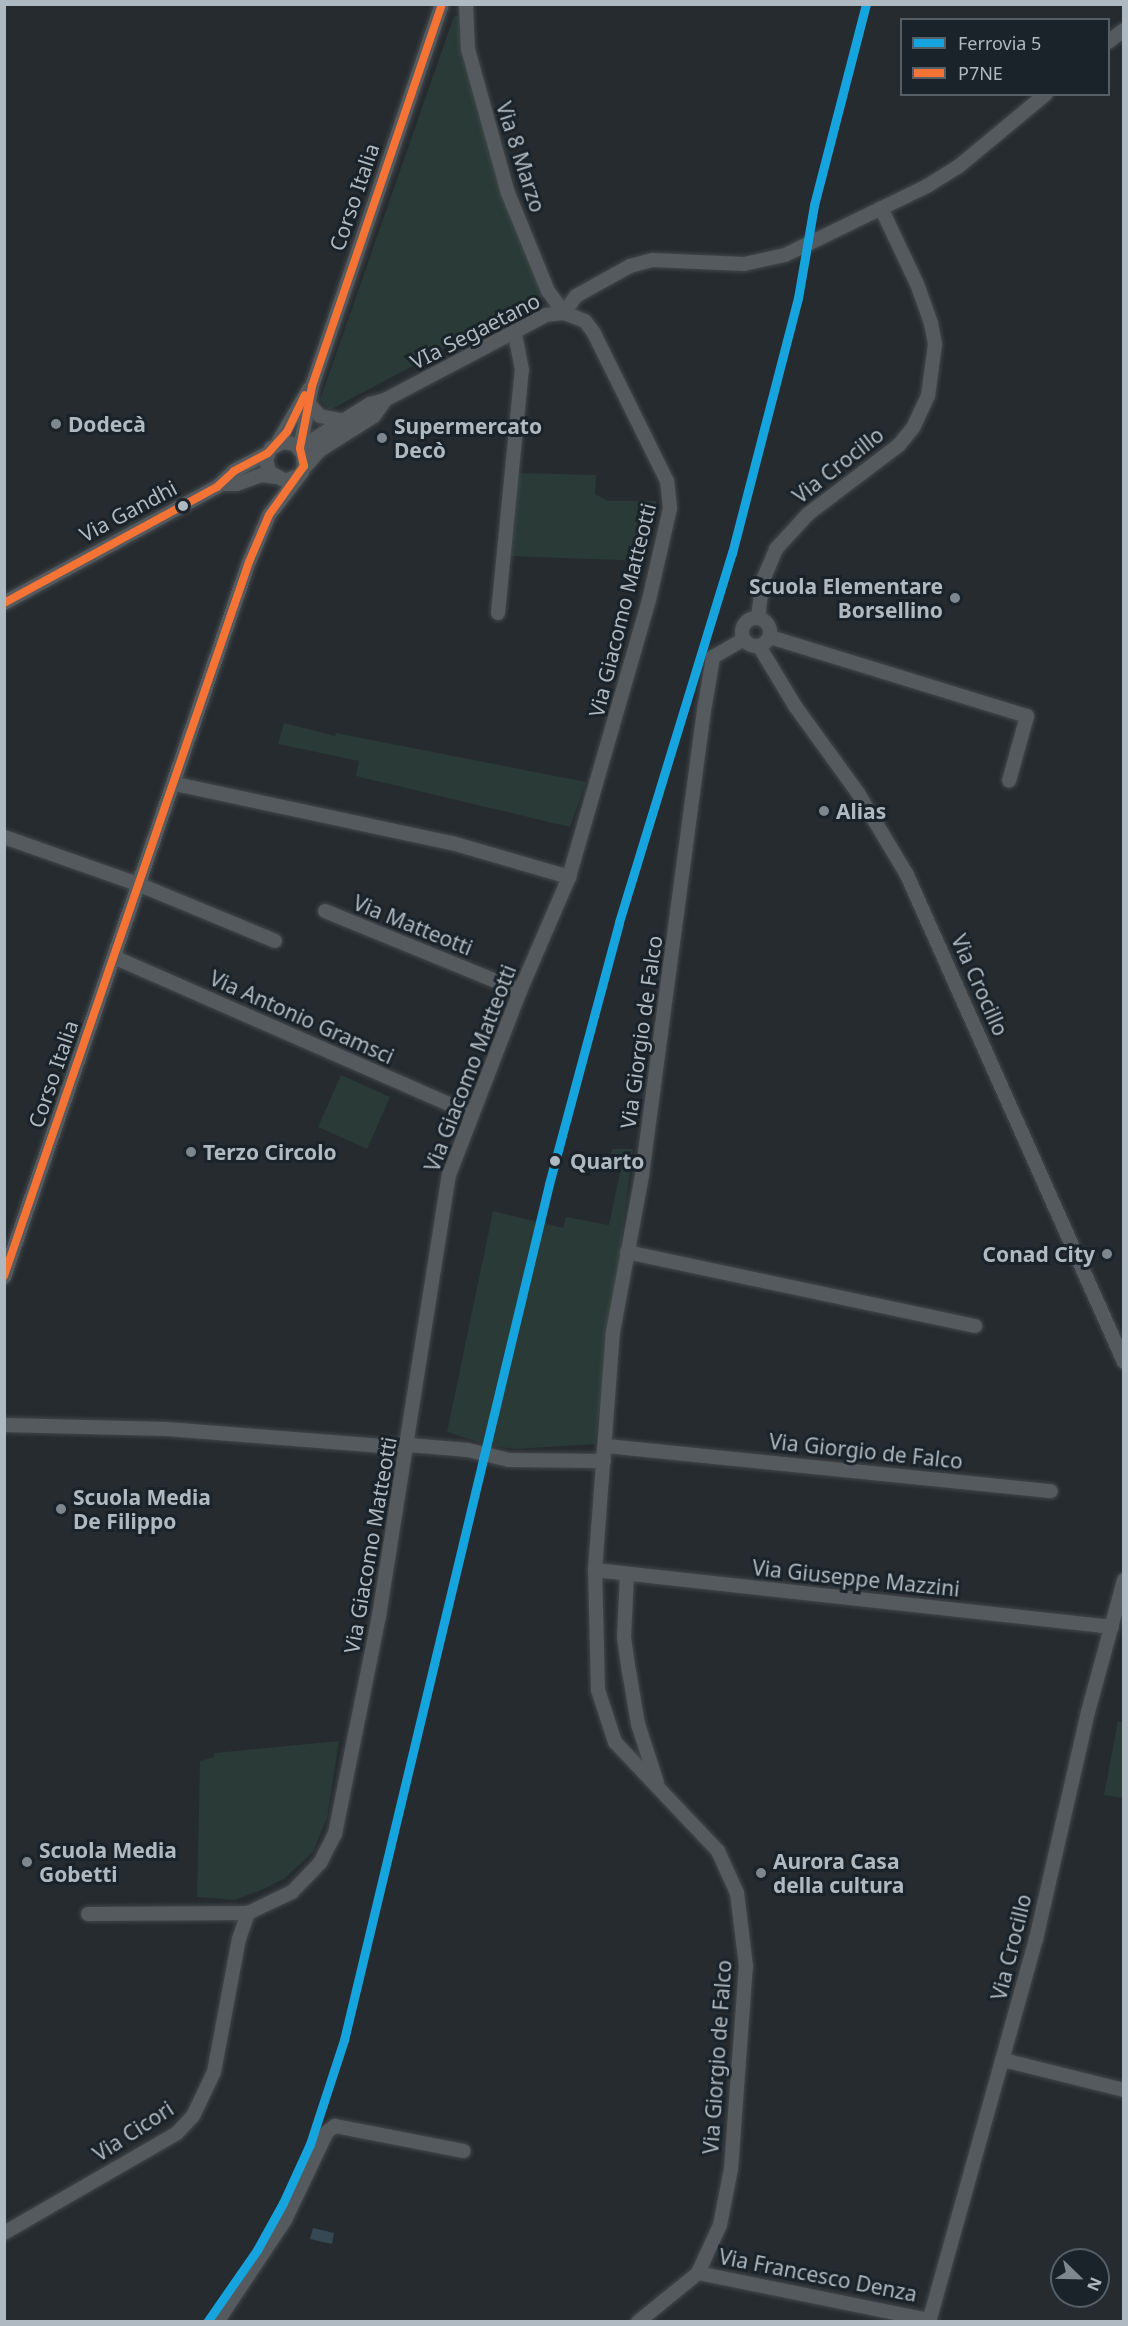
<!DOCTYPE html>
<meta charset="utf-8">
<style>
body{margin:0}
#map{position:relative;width:1128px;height:2326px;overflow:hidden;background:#262b2f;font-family:"Noto Sans",sans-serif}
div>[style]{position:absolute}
.green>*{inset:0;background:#293a37}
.water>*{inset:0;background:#354854}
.roads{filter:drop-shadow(0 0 2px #43474a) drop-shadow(0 0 2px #43474a)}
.minor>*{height:14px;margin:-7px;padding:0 7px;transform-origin:7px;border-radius:7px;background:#555a5e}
.minor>.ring{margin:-7px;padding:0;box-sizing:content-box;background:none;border:14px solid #555a5e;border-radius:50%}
.bus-1>*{height:8px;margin:-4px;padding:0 4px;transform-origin:4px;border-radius:4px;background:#f57335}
.rail-1>*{height:9px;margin:-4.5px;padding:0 4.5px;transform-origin:4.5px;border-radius:4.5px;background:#16a4de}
.dots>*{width:16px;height:16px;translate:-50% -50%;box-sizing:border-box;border:3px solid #1a2329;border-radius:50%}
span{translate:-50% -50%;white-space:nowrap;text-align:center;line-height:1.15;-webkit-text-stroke:6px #1a2329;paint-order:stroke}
.street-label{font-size:21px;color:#afb9c1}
.poi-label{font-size:21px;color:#afb9c1;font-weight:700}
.left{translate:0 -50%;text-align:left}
.right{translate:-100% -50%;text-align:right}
.stop-label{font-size:21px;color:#afb9c1;font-weight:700}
.frame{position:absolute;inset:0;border:6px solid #afb9c1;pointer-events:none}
.legend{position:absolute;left:900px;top:18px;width:210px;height:78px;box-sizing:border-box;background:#1a2329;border:2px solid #565f66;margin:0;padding:8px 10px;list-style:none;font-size:18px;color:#afb9c1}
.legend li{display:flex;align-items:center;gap:12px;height:30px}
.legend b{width:30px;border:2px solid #565f66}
.north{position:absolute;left:1050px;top:2248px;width:60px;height:60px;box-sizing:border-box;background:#1a2329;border:2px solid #565f66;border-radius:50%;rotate:113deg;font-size:16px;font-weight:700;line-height:24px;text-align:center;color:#afb9c1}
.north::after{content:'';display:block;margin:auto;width:21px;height:27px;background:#7f878e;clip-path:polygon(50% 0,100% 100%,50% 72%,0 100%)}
</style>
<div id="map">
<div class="green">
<div style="clip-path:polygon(454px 16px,461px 16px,544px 296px,330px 410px,320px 400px)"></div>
<div style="clip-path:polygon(519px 473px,596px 475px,595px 494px,608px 501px,656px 501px,646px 561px,509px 556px)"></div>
<div style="clip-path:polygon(284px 723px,335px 736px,336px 733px,586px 782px,570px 827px,356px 776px,359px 761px,278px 744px)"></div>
<div style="clip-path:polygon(341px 1075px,390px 1097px,367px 1149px,318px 1127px)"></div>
<div style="clip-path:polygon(612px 1149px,633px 1149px,595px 1444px,516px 1449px,491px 1446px,447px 1432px,493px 1211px,563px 1228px,566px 1217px,609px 1225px,621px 1168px,609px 1164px)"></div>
<div style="clip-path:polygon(1118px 1721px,1123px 1722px,1123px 1798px,1104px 1795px)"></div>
<div style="clip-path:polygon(339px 1741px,327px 1818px,313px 1852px,285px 1878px,266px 1888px,235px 1900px,197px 1897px,200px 1761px,214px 1757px,215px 1753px)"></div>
</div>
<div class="water">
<div style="clip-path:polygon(313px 2228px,334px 2233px,332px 2244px,310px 2239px)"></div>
</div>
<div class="roads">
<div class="minor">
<div style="left:466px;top:4px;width:45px;rotate:87.5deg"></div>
<div style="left:468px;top:49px;width:149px;rotate:74.5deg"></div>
<div style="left:508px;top:193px;width:106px;rotate:67.8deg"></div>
<div style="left:548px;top:291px;width:27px;rotate:54deg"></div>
<div style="left:1108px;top:42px;width:20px;rotate:-37deg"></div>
<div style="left:564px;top:313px;width:21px;rotate:-55deg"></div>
<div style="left:576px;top:296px;width:62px;rotate:-29.1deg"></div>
<div style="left:630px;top:266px;width:23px;rotate:-15deg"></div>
<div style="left:652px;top:260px;width:92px;rotate:2.5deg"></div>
<div style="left:744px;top:264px;width:42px;rotate:-12.4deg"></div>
<div style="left:785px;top:255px;width:158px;rotate:-25.9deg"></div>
<div style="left:927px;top:186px;width:36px;rotate:-32deg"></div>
<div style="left:958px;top:167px;width:114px;rotate:-39.7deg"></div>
<div style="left:310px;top:405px;width:15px;rotate:48deg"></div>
<div style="left:320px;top:416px;width:25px;rotate:11deg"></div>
<div style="left:277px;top:444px;width:64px;rotate:-59.8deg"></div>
<div style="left:300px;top:448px;width:63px;rotate:-79deg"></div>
<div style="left:312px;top:386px;width:404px;rotate:-71.2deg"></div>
<div style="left:303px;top:469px;width:25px;rotate:-48deg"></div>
<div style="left:320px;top:450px;width:64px;rotate:-32.2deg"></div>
<div style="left:374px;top:416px;width:19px;rotate:-55deg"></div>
<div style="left:223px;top:484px;width:14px"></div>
<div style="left:237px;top:484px;width:27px;rotate:-20deg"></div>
<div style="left:262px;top:475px;width:12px;rotate:9deg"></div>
<div style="left:4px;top:603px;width:243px;rotate:-28.6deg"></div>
<div style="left:217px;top:487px;width:23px;rotate:-43deg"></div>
<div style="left:234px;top:471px;width:38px;rotate:-28deg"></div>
<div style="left:498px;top:613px;width:244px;rotate:-84.4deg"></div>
<div style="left:522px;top:370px;width:38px;rotate:-101deg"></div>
<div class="ring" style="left:742px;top:618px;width:14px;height:14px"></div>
<div style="left:758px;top:618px;width:38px;rotate:-83deg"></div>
<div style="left:763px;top:580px;width:34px;rotate:-67deg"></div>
<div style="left:776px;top:549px;width:47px;rotate:-47.6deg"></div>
<div style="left:808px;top:514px;width:114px;rotate:-37.2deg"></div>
<div style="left:899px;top:445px;width:22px;rotate:-51deg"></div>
<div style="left:913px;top:428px;width:35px;rotate:-65deg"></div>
<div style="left:928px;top:396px;width:52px;rotate:-82.3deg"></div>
<div style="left:935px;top:344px;width:21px;rotate:-101deg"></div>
<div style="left:931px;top:323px;width:41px;rotate:-109.7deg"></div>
<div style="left:917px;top:284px;width:84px;rotate:-115.3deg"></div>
<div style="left:770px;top:637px;width:269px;rotate:17.1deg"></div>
<div style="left:1027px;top:716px;width:67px;rotate:105.5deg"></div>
<div style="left:759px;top:646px;width:70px;rotate:59deg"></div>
<div style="left:795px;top:706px;width:107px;rotate:54.1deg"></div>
<div style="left:858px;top:793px;width:96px;rotate:59.1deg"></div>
<div style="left:907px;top:875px;width:533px;rotate:65.98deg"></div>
<div style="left:176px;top:784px;width:282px;rotate:12.1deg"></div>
<div style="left:452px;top:843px;width:122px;rotate:16.2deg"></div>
<div style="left:4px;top:837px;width:144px;rotate:19.4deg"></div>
<div style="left:140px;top:885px;width:146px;rotate:22.5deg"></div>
<div style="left:325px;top:911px;width:211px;rotate:22.3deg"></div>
<div style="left:116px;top:958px;width:388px;rotate:23.7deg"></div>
<div style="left:627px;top:1252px;width:356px;rotate:12deg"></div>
<div style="left:4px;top:1277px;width:756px;rotate:-71.09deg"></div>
<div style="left:249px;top:562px;width:51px;rotate:-66.9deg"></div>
<div style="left:269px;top:515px;width:54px;rotate:-52.5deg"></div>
<div style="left:302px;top:472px;width:6px;rotate:-72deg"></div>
<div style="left:304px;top:466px;width:12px;rotate:-95deg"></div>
<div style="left:303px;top:454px;width:13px;rotate:-129deg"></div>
<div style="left:295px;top:444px;width:12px;rotate:-171deg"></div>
<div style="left:283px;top:442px;width:13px;rotate:153deg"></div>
<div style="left:271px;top:448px;width:12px;rotate:114deg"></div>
<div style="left:266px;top:459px;width:13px;rotate:77deg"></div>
<div style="left:269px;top:472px;width:19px;rotate:28deg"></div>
<div style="left:286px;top:481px;width:12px;rotate:-24deg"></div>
<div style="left:4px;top:1425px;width:163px;rotate:1.4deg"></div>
<div style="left:167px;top:1429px;width:219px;rotate:4.5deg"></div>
<div style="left:385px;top:1446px;width:24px;rotate:-2deg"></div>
<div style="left:409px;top:1445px;width:59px;rotate:4.8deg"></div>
<div style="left:468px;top:1450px;width:42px;rotate:13.7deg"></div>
<div style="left:509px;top:1460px;width:95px;rotate:0.6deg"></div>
<div style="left:606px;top:1446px;width:447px;rotate:5.8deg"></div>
<div style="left:595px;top:1570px;width:520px;rotate:6.29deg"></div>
<div style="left:627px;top:1574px;width:63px;rotate:92.7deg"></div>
<div style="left:624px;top:1637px;width:34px;rotate:82deg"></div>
<div style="left:629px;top:1671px;width:54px;rotate:80.4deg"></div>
<div style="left:638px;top:1724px;width:62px;rotate:72.1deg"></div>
<div style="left:88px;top:1914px;width:160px;rotate:-0.4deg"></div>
<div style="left:248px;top:1913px;width:49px;rotate:-25.5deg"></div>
<div style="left:292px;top:1892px;width:40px;rotate:-46deg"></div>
<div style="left:320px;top:1863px;width:33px;rotate:-63deg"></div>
<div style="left:335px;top:1834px;width:222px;rotate:-78.6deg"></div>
<div style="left:379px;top:1616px;width:447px;rotate:-81deg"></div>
<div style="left:449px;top:1175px;width:197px;rotate:-68.9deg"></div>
<div style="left:520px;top:991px;width:124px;rotate:-66.7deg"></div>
<div style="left:569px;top:877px;width:288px;rotate:-73.9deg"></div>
<div style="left:649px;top:600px;width:94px;rotate:-77.1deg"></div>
<div style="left:670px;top:508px;width:27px;rotate:-96deg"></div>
<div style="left:667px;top:481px;width:165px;rotate:-116.3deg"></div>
<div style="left:594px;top:333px;width:15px;rotate:-127deg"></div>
<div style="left:585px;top:321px;width:22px;rotate:-159deg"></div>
<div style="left:564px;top:313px;width:18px;rotate:174deg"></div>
<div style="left:546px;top:315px;width:182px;rotate:152.2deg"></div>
<div style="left:385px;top:400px;width:16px;rotate:165deg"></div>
<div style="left:370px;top:404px;width:83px;rotate:147.8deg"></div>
<div style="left:1003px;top:2060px;width:125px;rotate:13.9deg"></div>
<div style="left:4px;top:2233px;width:200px;rotate:-30deg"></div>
<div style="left:177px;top:2133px;width:23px;rotate:-47deg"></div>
<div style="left:193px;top:2116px;width:49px;rotate:-64.5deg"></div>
<div style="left:214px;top:2072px;width:135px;rotate:-79.4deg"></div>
<div style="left:239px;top:1939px;width:28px;rotate:-71deg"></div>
<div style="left:698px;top:2273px;width:237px;rotate:11.5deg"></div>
<div style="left:217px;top:2322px;width:123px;rotate:-56.3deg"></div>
<div style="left:285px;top:2220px;width:98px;rotate:-64.5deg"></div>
<div style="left:327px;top:2132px;width:10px;rotate:-37deg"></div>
<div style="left:335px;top:2126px;width:131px;rotate:11deg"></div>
<div style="left:638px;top:2322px;width:77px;rotate:-39.2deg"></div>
<div style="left:698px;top:2273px;width:53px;rotate:-65.4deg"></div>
<div style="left:720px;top:2225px;width:57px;rotate:-78.9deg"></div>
<div style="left:731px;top:2169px;width:204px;rotate:-85.8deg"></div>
<div style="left:746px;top:1966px;width:74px;rotate:-97deg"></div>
<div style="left:737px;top:1893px;width:46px;rotate:-114.3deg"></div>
<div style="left:718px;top:1851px;width:150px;rotate:-133.4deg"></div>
<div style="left:615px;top:1742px;width:55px;rotate:-108.1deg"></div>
<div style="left:598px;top:1690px;width:120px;rotate:-91.4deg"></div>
<div style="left:595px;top:1570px;width:239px;rotate:-85.7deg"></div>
<div style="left:613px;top:1332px;width:160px;rotate:-79.5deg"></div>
<div style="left:642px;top:1175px;width:474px;rotate:-82.4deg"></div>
<div style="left:705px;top:705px;width:49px;rotate:-80.5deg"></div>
<div style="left:713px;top:657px;width:34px;rotate:-30deg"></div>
<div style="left:929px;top:2322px;width:398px;rotate:-74.4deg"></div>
<div style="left:1036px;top:1939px;width:233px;rotate:-77.1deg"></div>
<div style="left:1088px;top:1712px;width:137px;rotate:-74.7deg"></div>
</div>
</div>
<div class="bus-1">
<div style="left:4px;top:603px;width:243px;rotate:-28.6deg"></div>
<div style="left:217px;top:487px;width:23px;rotate:-43deg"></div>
<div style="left:234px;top:471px;width:38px;rotate:-28deg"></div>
<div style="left:268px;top:453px;width:28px;rotate:-48deg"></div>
<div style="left:287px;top:432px;width:41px;rotate:-64.1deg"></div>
<div style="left:4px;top:1276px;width:755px;rotate:-71.06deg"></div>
<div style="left:249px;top:562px;width:51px;rotate:-66.9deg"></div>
<div style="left:269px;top:515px;width:60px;rotate:-54.5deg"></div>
<div style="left:304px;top:466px;width:18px;rotate:-103deg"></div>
<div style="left:300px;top:448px;width:63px;rotate:-79deg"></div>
<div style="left:312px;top:386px;width:404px;rotate:-71.2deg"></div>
</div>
<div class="rail-1">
<div style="left:207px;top:2322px;width:88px;rotate:-55.2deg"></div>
<div style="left:257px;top:2250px;width:54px;rotate:-61deg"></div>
<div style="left:283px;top:2203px;width:65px;rotate:-65.4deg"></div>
<div style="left:310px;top:2144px;width:109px;rotate:-71.9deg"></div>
<div style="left:344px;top:2040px;width:880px;rotate:-76.53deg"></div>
<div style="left:549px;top:1184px;width:271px;rotate:-75deg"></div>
<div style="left:619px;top:922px;width:386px;rotate:-73deg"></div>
<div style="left:732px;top:553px;width:263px;rotate:-75.5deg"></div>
<div style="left:798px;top:298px;width:94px;rotate:-80.2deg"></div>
<div style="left:814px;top:205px;width:208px;rotate:-75.5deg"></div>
</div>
<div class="dots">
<div style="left:56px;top:424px;background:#7f878e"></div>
<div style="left:382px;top:438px;background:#7f878e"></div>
<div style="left:183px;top:506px;background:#afb9c1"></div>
<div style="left:955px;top:598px;background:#7f878e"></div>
<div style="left:824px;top:811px;background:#7f878e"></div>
<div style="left:191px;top:1152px;background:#7f878e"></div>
<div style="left:555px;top:1161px;background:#afb9c1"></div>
<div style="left:1107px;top:1254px;background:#7f878e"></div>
<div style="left:61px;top:1509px;background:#7f878e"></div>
<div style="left:27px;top:1862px;background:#7f878e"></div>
<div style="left:761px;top:1873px;background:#7f878e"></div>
</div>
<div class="street-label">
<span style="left:521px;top:157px;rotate:72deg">Via 8 Marzo</span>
<span style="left:354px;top:197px;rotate:-71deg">Corso Italia</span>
<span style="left:475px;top:331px;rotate:-27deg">VIa Segaetano</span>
<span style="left:838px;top:465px;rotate:-38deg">Via Crocillo</span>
<span style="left:128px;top:511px;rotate:-28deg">Via Gandhi</span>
<span style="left:622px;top:610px;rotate:-76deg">Via Giacomo Matteotti</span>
<span style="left:413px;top:925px;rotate:22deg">Via Matteotti</span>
<span style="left:980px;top:985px;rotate:66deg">Via Crocillo</span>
<span style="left:302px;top:1017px;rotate:24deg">Via Antonio Gramsci</span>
<span style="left:641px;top:1032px;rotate:-82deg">Via Giorgio de Falco</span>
<span style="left:470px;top:1068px;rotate:-69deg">Via Giacomo Matteotti</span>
<span style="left:53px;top:1074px;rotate:-71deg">Corso Italia</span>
<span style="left:866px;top:1451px;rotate:6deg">Via Giorgio de Falco</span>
<span style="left:370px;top:1545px;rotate:-80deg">Via Giacomo Matteotti</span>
<span style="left:856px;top:1578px;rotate:6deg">Via Giuseppe Mazzini</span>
<span style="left:1011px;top:1947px;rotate:-76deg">Via Crocillo</span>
<span style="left:717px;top:2057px;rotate:-86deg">Via Giorgio de Falco</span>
<span style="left:133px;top:2131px;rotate:-33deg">Via Cicori</span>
<span style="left:818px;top:2275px;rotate:11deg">Via Francesco Denza</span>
</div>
<div class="poi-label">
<span class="left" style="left:68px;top:424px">Dodecà</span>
<span class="left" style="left:394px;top:438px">Supermercato<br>Decò</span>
<span class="right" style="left:943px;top:598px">Scuola Elementare<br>Borsellino</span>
<span class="left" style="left:836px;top:811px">Alias</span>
<span class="left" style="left:203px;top:1152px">Terzo Circolo</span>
<span class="right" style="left:1095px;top:1254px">Conad City</span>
<span class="left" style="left:73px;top:1509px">Scuola Media<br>De Filippo</span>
<span class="left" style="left:39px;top:1862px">Scuola Media<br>Gobetti</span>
<span class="left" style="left:773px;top:1873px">Aurora Casa<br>della cultura</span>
</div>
<div class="stop-label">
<span class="left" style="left:570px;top:1161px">Quarto</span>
</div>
<div class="frame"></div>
<ul class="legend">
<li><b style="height:8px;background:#16a4de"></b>Ferrovia 5</li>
<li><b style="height:8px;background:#f57335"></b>P7NE</li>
</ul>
<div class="north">N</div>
</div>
